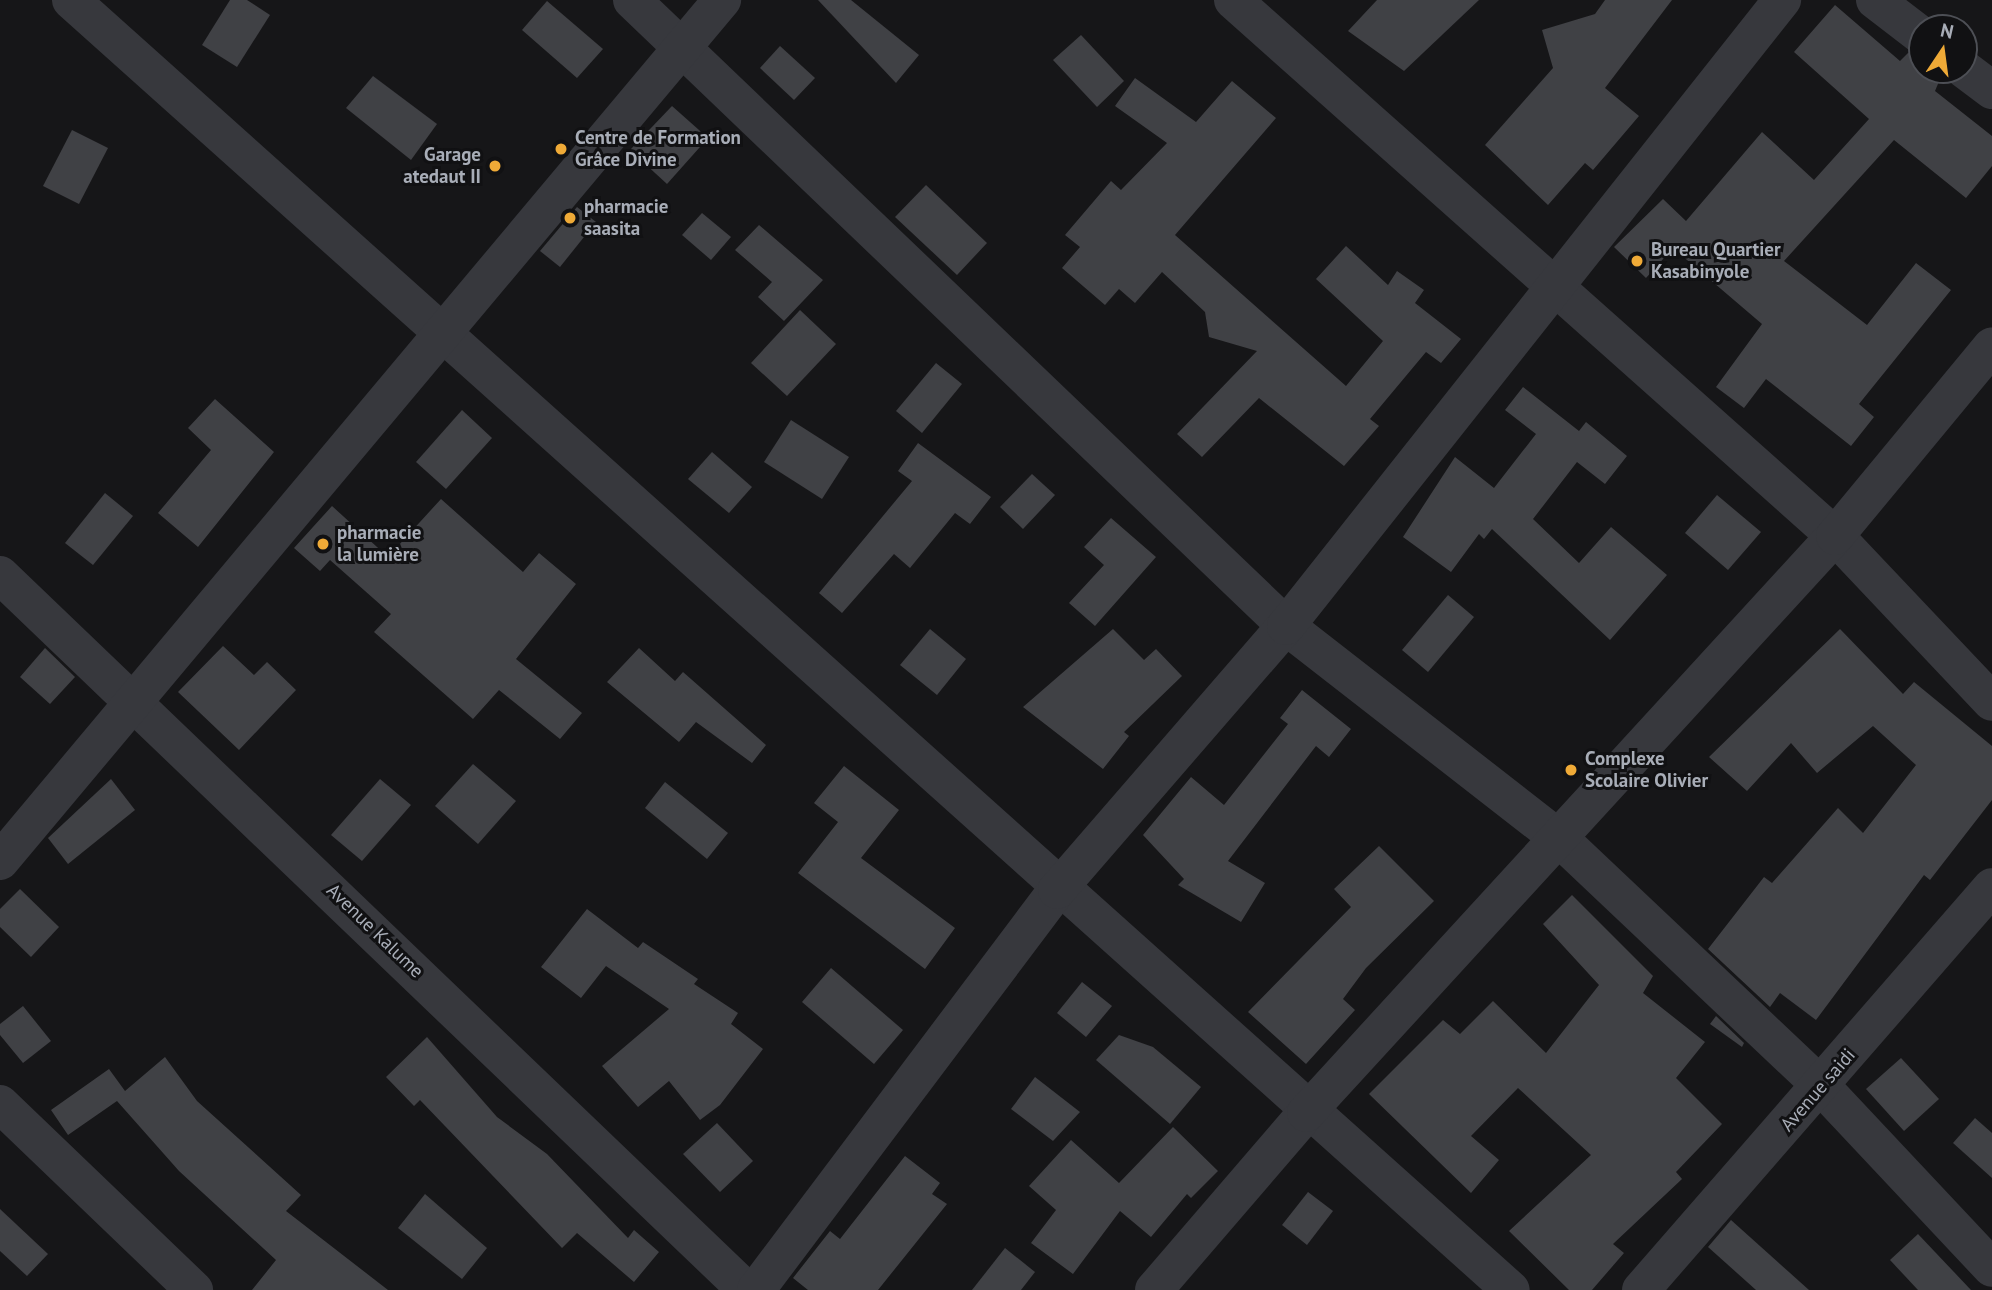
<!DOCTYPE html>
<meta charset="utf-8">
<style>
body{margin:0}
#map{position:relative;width:1992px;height:1290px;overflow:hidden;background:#161618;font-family:"PT Sans",sans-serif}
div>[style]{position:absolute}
.building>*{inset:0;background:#404145}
.minor>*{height:38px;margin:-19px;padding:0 19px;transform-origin:19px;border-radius:19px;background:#37383d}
.dots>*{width:19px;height:19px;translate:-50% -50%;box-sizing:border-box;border:4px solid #111113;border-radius:50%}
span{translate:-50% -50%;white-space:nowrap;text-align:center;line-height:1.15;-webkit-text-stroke:6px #111113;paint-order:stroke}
.poi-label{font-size:19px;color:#a8adb7;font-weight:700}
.left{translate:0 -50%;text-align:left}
.right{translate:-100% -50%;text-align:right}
.street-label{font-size:19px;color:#a8adb7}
.north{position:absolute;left:1908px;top:14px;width:70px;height:70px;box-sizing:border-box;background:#111113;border:2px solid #4d4f55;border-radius:50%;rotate:13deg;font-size:19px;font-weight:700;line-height:28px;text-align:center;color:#a8adb7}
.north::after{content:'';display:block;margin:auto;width:24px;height:32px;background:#efaa37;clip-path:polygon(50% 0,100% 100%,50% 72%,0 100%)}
</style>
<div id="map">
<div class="building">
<div style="clip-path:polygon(230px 0,247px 0,270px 15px,237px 67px,202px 45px)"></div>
<div style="clip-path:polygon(818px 0,851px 0,919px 55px,896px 83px)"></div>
<div style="clip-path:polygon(1377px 0,1479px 0,1404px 71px,1348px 31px)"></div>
<div style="clip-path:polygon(1605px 0,1672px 0,1605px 88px,1639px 116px,1593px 170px,1585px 163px,1548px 205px,1485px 145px,1553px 68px,1542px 30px,1595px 14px)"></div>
<div style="clip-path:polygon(547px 1px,603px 49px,577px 78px,522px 30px)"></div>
<div style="clip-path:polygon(1835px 5px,1900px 61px,1908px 53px,1922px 57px,1922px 70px,1943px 72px,1935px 91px,1992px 136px,1992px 166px,1966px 198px,1894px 140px,1784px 261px,1867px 325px,1916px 263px,1951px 290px,1859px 404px,1874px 417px,1851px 446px,1766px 379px,1744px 408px,1716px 387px,1762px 324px,1673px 248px,1646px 278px,1614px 247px,1663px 199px,1686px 221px,1762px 132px,1814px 180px,1869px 119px,1794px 52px)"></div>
<div style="clip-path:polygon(1081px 35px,1124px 81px,1097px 107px,1053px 60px)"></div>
<div style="clip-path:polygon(780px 46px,815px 78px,794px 100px,760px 68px)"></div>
<div style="clip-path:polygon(373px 76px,437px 124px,411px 160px,346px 108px)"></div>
<div style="clip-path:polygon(1135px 78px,1196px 122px,1232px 81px,1276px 118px,1175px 235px,1346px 386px,1383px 341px,1316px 279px,1346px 246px,1388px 285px,1397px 271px,1424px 290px,1415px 303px,1461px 339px,1441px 363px,1426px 352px,1370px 419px,1379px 426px,1344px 466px,1259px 398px,1202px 457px,1177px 434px,1257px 351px,1209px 337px,1205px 312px,1162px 272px,1135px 303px,1119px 289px,1105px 305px,1062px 268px,1080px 247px,1065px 235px,1111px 181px,1121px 190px,1167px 143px,1115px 106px)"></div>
<div style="clip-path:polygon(672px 106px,708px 138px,667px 184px,630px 150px)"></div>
<div style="clip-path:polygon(72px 130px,108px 148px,79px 204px,43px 186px)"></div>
<div style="clip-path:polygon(926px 185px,987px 243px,957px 275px,895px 217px)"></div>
<div style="clip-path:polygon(577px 207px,596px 222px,560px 267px,540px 251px)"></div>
<div style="clip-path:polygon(702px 213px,731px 237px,711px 260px,682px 235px)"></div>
<div style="clip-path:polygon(759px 225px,823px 280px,784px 321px,758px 297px,772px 282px,735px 250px)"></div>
<div style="clip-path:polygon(800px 310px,836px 344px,787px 396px,751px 363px)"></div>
<div style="clip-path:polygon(936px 363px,962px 384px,922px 433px,896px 411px)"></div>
<div style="clip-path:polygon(1523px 387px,1579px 431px,1586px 422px,1627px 456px,1605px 484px,1577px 462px,1533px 519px,1579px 563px,1611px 527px,1667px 575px,1610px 640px,1492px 529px,1484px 539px,1479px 534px,1451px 572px,1403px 537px,1455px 457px,1494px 488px,1536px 434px,1505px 410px)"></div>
<div style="clip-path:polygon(215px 399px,274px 452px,198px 547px,158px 513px,211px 450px,188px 428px)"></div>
<div style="clip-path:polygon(462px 410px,492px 438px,446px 489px,416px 462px)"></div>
<div style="clip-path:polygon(791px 420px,849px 457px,822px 499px,764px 462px)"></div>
<div style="clip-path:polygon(918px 443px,991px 497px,970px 524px,955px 513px,910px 568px,894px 554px,842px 613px,819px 593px,912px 481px,898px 471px)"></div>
<div style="clip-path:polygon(712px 452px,752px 487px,729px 513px,688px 479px)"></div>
<div style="clip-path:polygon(1032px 474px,1055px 495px,1023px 529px,1000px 507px)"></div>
<div style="clip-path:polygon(105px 493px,133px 516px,93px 565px,65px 543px)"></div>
<div style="clip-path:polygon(1717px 495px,1761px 532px,1728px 570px,1685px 533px)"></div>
<div style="clip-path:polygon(441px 499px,523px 572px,539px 553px,576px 584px,516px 659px,582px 713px,560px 739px,499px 690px,473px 719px,374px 632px,391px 614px,330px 560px,320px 571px,294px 548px,332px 506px,388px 557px)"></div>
<div style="clip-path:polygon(1111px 518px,1156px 557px,1095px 626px,1069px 603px,1104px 565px,1084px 547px)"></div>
<div style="clip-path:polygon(1448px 595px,1474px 617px,1428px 672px,1402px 650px)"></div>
<div style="clip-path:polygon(930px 629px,966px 659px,937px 695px,900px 665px)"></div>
<div style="clip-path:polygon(1113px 629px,1144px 660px,1156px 649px,1182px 676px,1124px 732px,1129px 736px,1103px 769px,1023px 707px)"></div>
<div style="clip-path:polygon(1840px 629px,1903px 694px,1914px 682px,1992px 746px,1992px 800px,1930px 880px,1924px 875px,1816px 1020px,1780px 993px,1770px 1007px,1708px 949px,1764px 877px,1772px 883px,1838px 808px,1863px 833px,1916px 765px,1873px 726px,1817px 773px,1791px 743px,1747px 791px,1709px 757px)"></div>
<div style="clip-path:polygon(223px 646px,254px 675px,267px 662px,296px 690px,239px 750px,178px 692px)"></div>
<div style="clip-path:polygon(45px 648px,75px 677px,50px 704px,20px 677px)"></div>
<div style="clip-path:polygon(639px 648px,675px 681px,683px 672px,766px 745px,752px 763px,696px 722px,679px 742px,607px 682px)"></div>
<div style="clip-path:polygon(1302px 690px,1351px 729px,1329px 757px,1316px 746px,1228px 861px,1265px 883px,1241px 922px,1178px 885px,1184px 879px,1143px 835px,1191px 777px,1224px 805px,1288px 724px,1280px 718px)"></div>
<div style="clip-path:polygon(473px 764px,516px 801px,478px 844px,435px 806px)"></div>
<div style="clip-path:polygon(844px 766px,899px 810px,861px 858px,955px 928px,925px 969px,798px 873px,838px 822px,814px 803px)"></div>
<div style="clip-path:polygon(111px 779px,135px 810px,68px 864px,48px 838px)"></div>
<div style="clip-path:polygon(380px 779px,411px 805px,362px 861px,331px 835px)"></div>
<div style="clip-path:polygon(665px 782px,728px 833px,707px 859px,645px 808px)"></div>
<div style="clip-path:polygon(1379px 846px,1434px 901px,1366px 968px,1343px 999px,1355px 1010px,1306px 1064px,1248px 1012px,1351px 907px,1334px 889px)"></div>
<div style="clip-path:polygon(20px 889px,59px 927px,31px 957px,0 927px,0 909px)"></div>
<div style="clip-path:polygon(1572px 895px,1653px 976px,1643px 993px,1705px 1042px,1676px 1078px,1722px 1124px,1676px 1172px,1682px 1179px,1613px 1244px,1624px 1253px,1592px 1290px,1569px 1290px,1509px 1231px,1591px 1155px,1518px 1088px,1471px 1136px,1499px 1160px,1471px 1193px,1369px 1094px,1443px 1020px,1460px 1034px,1493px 1001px,1546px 1053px,1599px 985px,1543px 924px)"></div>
<div style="clip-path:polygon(587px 909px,638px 948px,643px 942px,698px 979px,694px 984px,738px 1013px,731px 1024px,763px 1049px,720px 1105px,700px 1120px,669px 1081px,638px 1107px,602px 1066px,669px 1009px,606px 966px,581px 998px,541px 967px)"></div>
<div style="clip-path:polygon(831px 968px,903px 1030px,874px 1064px,802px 1002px)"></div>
<div style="clip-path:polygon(1082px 982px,1112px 1006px,1086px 1037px,1057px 1013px)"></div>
<div style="clip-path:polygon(23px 1006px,51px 1041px,23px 1063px,0 1035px,0 1024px)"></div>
<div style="clip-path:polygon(1716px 1016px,1744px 1043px,1742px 1047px,1710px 1024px)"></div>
<div style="clip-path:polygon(1119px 1035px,1153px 1047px,1201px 1087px,1170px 1124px,1096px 1060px)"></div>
<div style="clip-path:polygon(427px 1037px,497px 1117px,547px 1154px,628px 1238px,634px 1230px,659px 1252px,634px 1282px,577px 1233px,562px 1248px,420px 1100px,414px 1106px,386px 1077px)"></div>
<div style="clip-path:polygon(165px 1057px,197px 1101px,301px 1195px,286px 1211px,388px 1290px,252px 1290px,276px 1260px,179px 1171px,117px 1101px,68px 1135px,51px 1110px,109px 1069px,125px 1091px)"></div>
<div style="clip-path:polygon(1901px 1058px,1939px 1099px,1904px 1131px,1866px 1089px)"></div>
<div style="clip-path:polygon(1035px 1077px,1080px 1112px,1053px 1141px,1011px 1109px)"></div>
<div style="clip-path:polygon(1975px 1118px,1992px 1133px,1992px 1178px,1953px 1143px)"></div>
<div style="clip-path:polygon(717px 1123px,753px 1161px,720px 1192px,683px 1154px)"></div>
<div style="clip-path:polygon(1173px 1127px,1218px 1171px,1191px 1198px,1187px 1194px,1151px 1237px,1120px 1211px,1073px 1274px,1031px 1243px,1056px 1210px,1029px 1186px,1071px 1140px,1119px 1183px)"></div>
<div style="clip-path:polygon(905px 1156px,940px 1183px,932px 1194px,947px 1204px,878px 1290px,808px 1290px,793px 1278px,830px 1231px,840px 1239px)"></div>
<div style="clip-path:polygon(1308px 1192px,1333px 1211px,1307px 1245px,1282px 1225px)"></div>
<div style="clip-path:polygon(425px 1194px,487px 1248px,462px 1279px,398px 1228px)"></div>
<div style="clip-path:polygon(0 1209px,48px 1254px,27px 1276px,0 1251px)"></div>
<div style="clip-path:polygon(1731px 1220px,1809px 1290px,1756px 1290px,1708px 1247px)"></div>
<div style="clip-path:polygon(1918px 1234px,1971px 1290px,1918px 1290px,1890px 1260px)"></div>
<div style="clip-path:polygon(1005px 1248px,1035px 1272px,1021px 1290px,972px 1290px)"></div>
</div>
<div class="minor">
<div style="left:71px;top:0;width:1933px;rotate:41.86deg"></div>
<div style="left:632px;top:0;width:905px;rotate:43.75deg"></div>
<div style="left:1286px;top:626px;width:347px;rotate:37.9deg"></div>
<div style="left:1560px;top:839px;width:361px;rotate:43.4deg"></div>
<div style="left:1822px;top:1087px;width:248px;rotate:46.8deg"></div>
<div style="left:1233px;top:0;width:806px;rotate:41.68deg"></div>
<div style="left:1835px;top:536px;width:228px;rotate:46.6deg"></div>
<div style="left:1875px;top:0;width:59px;rotate:37.5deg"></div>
<div style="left:1964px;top:69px;width:35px;rotate:37deg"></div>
<div style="left:0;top:575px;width:1033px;rotate:43.78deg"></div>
<div style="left:0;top:861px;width:1124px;rotate:-50.02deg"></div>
<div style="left:0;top:1104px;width:269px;rotate:43.8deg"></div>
<div style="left:756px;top:1290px;width:501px;rotate:-53.04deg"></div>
<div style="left:1057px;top:890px;width:349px;rotate:-49.1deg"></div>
<div style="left:1286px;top:626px;width:799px;rotate:-51.61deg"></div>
<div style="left:1154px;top:1290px;width:233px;rotate:-49.3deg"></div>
<div style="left:1306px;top:1113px;width:783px;rotate:-47.49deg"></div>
<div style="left:1835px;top:536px;width:246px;rotate:-50.4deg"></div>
<div style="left:1641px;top:1290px;width:534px;rotate:-48.95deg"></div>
</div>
<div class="dots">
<div style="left:561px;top:149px;background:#efaa37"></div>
<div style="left:495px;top:166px;background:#efaa37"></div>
<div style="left:570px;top:218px;background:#efaa37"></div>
<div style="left:1637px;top:261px;background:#efaa37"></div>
<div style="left:323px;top:544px;background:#efaa37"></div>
<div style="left:1571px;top:770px;background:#efaa37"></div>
</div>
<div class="poi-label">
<span class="left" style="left:575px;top:149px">Centre de Formation<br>Grâce Divine</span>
<span class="right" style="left:481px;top:166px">Garage<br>atedaut II</span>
<span class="left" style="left:584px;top:218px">pharmacie<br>saasita</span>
<span class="left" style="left:1651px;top:261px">Bureau Quartier<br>Kasabinyole</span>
<span class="left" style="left:337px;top:544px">pharmacie<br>la lumière</span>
<span class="left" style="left:1585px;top:770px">Complexe<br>Scolaire Olivier</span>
</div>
<div class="street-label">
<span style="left:375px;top:931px;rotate:44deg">Avenue Kalume</span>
<span style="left:1818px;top:1090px;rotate:-49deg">Avenue saidi</span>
</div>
<div class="north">N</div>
</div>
